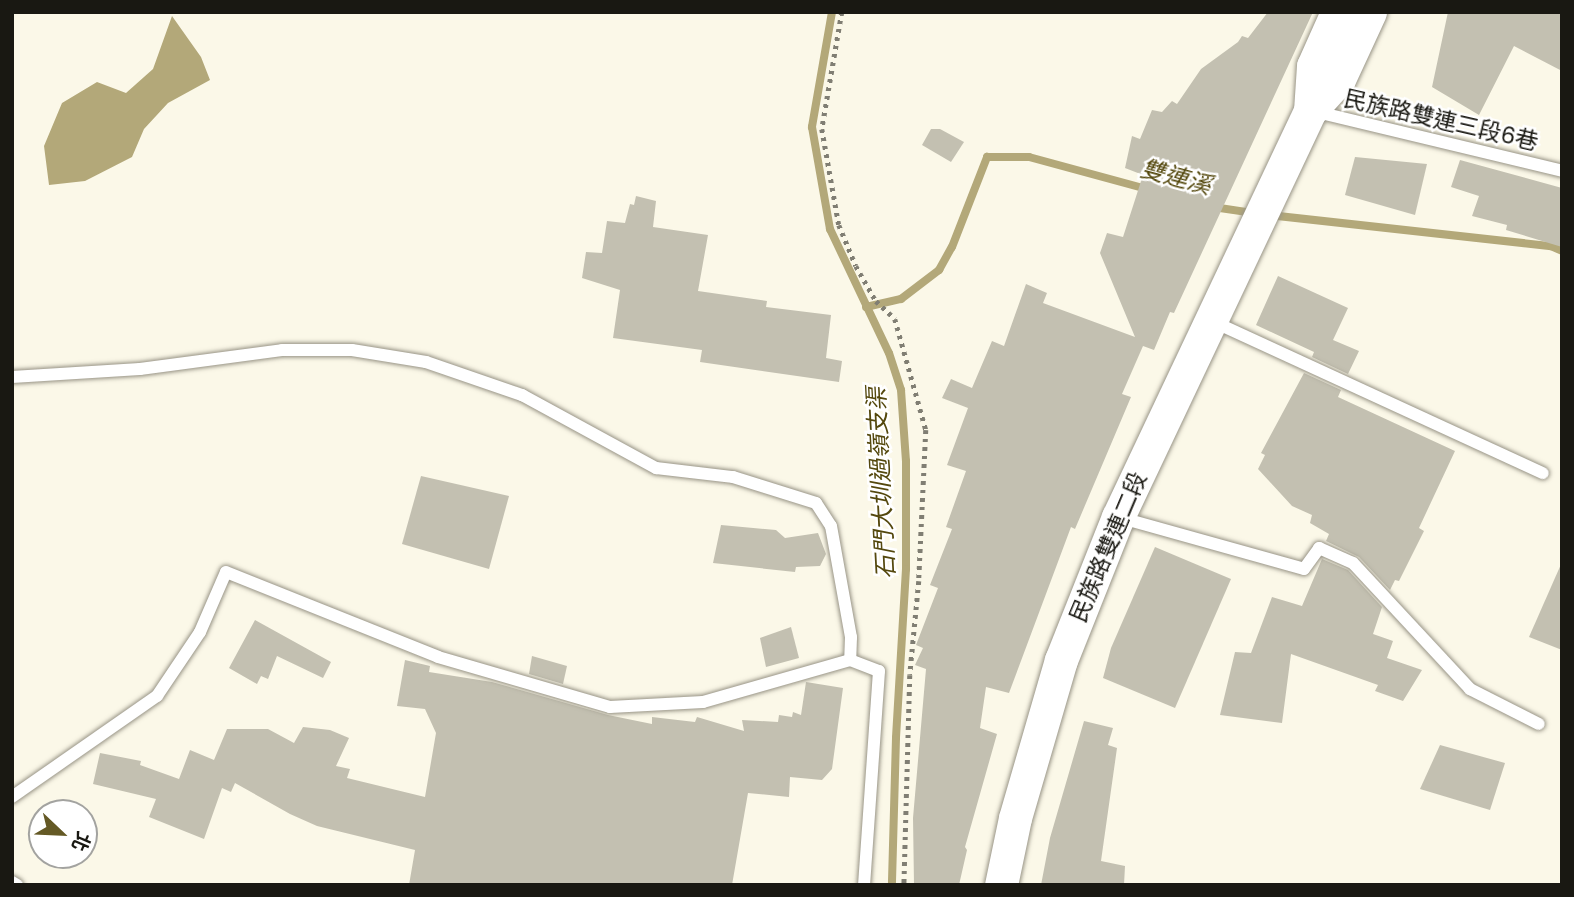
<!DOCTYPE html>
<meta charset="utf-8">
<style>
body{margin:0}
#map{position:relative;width:1574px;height:897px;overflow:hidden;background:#fbf8e8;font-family:Poppins,"Noto Sans TC",sans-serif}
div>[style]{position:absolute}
.water>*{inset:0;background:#b3a879}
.stream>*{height:8px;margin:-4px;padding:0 4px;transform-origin:4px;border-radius:4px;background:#b3a879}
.building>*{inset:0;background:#c3c0b1}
.path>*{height:4.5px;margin-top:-2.25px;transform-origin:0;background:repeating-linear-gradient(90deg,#807e73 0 3.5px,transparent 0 8.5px)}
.roads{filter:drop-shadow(0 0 2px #989486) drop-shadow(0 0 2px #989486)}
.lane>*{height:12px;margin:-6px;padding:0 6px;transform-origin:6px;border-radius:6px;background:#fff}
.secondary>*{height:33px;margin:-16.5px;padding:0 16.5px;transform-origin:16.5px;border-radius:16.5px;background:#fff}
span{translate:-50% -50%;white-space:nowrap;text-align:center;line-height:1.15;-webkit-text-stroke:5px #fff;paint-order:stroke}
.street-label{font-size:23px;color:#191812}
.water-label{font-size:24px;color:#54480d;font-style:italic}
.frame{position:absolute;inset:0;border:14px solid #191812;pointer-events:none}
.north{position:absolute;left:28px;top:799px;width:70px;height:70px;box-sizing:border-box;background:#fff;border:2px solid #a3a3a0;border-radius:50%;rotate:113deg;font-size:19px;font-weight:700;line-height:28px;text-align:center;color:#191812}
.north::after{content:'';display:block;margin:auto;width:24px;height:32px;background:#645925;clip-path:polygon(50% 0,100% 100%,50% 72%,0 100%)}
</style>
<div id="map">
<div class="water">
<div style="clip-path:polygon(172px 16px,201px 57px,210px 80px,168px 103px,144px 129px,132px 157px,85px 181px,49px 185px,44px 146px,62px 103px,97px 82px,126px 93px,153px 69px)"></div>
</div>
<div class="stream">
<div style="left:832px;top:12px;width:117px;rotate:99.9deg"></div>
<div style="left:812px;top:127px;width:104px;rotate:80deg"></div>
<div style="left:830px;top:229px;width:137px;rotate:64.6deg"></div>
<div style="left:889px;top:353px;width:39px;rotate:72deg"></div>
<div style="left:901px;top:390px;width:71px;rotate:86deg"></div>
<div style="left:906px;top:461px;width:108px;rotate:90deg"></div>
<div style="left:906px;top:569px;width:169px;rotate:93.4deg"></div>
<div style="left:896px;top:738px;width:147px;rotate:91.6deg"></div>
<div style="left:1213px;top:207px;width:40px;rotate:8.5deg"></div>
<div style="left:1269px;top:215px;width:284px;rotate:6.3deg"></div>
<div style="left:1551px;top:246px;width:12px;rotate:24deg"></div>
<div style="left:866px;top:307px;width:36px;rotate:-13deg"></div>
<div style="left:901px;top:299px;width:48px;rotate:-37.3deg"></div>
<div style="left:939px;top:270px;width:26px;rotate:-61deg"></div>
<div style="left:952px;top:247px;width:97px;rotate:-68.7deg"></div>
<div style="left:987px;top:157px;width:42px"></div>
<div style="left:1029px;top:157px;width:122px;rotate:15.2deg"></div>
</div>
<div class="building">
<div style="clip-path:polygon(1268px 12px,1313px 12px,1174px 313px,1170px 312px,1154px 350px,1143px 346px,1122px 394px,1131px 397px,1075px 529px,1071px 527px,1009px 693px,986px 687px,980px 728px,997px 734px,965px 847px,967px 850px,959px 885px,914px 885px,913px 818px,926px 669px,915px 665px,923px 648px,916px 645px,938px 588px,930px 585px,952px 529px,946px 527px,966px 471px,947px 465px,968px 408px,942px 398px,951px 379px,972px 388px,992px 341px,1004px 346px,1026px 284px,1047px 293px,1043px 303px,1135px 337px,1100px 253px,1107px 233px,1123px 237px,1143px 175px,1125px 168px,1132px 136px,1140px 139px,1152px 110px,1162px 112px,1172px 101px,1177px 104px,1201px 69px,1238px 42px,1242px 36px,1248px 38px)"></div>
<div style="clip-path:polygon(1448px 12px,1562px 12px,1562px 71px,1514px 46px,1479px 115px,1432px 87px)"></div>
<div style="clip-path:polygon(931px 129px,940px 129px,964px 142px,951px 162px,922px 145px)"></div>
<div style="clip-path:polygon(1355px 157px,1427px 164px,1415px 215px,1345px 195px)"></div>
<div style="clip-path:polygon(1460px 160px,1562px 188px,1562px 247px,1506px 230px,1507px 225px,1472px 216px,1479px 196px,1451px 187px)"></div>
<div style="clip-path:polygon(636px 196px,656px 201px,653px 227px,708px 235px,698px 291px,767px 301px,766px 307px,831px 315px,826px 358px,842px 361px,839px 382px,700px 362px,702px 350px,613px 338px,620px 290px,582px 278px,586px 252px,602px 253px,607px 221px,625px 223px,630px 204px,634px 205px)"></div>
<div style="clip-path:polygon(1278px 276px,1348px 308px,1333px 340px,1359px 351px,1348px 374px,1312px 357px,1314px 352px,1256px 325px)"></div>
<div style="clip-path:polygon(1304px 373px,1341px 390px,1338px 397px,1455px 451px,1419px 528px,1424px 531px,1399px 581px,1395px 580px,1390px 590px,1359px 557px,1326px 541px,1329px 534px,1310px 523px,1312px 515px,1292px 506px,1258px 469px,1265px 455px,1261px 453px)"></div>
<div style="clip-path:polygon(421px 476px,509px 496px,489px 569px,402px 544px)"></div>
<div style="clip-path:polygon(721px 525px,776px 530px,785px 538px,818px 533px,826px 554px,820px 566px,796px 567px,795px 572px,713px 563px)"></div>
<div style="clip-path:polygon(1155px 547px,1231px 579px,1175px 708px,1103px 678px,1111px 648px)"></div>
<div style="clip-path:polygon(1322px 559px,1348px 570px,1382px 607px,1373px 634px,1393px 641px,1387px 658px,1422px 670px,1403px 701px,1375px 691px,1378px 685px,1291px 654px,1282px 723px,1220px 715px,1235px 652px,1251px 653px,1272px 597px,1302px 606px)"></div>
<div style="clip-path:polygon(1562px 562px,1562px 650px,1529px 637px)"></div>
<div style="clip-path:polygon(255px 620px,331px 662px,323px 678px,277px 656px,268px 679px,261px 676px,257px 684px,229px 668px)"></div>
<div style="clip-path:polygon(791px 627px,799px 658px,766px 667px,760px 638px)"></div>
<div style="clip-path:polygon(532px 656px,567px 666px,563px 684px,529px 674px)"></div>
<div style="clip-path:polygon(405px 660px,430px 666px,429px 672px,492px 682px,608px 715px,652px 724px,652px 717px,695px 722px,697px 717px,744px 731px,742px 720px,778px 722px,779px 715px,792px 717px,793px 712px,801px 715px,806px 682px,843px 688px,832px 769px,822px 780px,790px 777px,789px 797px,748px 793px,732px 885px,409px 885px,415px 850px,317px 826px,290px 814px,235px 783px,231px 792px,222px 788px,204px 839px,149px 817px,156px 799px,93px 784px,100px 753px,141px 761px,140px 765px,179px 779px,190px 750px,214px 760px,227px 729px,268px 729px,294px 743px,303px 727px,330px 730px,349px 738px,336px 766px,350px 769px,347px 778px,425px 797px,436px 733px,425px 709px,397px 706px)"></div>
<div style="clip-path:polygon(1084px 721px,1113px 728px,1108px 745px,1117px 748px,1101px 861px,1125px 866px,1124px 885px,1041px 885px,1050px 838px)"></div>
<div style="clip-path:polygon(1440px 745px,1505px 763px,1490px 810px,1420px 789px)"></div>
</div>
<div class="path">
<div style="left:842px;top:12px;width:119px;rotate:99.7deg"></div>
<div style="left:822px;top:129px;width:97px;rotate:80deg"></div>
<div style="left:839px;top:225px;width:44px;rotate:67.5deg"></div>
<div style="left:856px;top:266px;width:40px;rotate:60.3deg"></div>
<div style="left:876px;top:301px;width:26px;rotate:43deg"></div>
<div style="left:895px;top:319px;width:115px;rotate:74.4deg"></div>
<div style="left:926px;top:430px;width:151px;rotate:92.7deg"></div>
<div style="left:919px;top:581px;width:94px;rotate:95.5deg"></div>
<div style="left:910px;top:675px;width:210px;rotate:91.6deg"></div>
</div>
<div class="roads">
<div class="lane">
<div style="left:1313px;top:111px;width:256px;rotate:13.5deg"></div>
<div style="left:1212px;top:321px;width:364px;rotate:24.7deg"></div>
<div style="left:12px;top:377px;width:128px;rotate:-3.6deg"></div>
<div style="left:140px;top:369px;width:143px;rotate:-7.6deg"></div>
<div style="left:282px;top:350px;width:70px"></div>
<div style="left:352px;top:350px;width:75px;rotate:9.2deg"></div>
<div style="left:426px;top:362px;width:102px;rotate:19deg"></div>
<div style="left:522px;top:395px;width:153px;rotate:28.6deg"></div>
<div style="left:656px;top:468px;width:78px;rotate:6.7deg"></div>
<div style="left:733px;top:477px;width:87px;rotate:17.4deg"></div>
<div style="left:816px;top:503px;width:27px;rotate:57deg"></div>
<div style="left:831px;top:526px;width:113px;rotate:79.8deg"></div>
<div style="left:851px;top:637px;width:23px;rotate:92deg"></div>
<div style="left:850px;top:660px;width:31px;rotate:21deg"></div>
<div style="left:879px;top:671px;width:215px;rotate:94deg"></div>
<div style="left:1118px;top:517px;width:193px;rotate:15.6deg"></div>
<div style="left:1304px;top:569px;width:26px;rotate:-54deg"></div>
<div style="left:1319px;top:548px;width:37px;rotate:24deg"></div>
<div style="left:1353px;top:563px;width:172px;rotate:47.1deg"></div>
<div style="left:1470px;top:689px;width:77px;rotate:26.9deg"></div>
<div style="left:12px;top:797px;width:177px;rotate:-34.9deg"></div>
<div style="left:157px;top:696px;width:77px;rotate:-56.1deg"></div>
<div style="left:200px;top:632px;width:65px;rotate:-66.6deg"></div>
<div style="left:226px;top:572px;width:228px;rotate:21.8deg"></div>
<div style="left:438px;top:657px;width:179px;rotate:16.2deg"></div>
<div style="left:610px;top:707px;width:93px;rotate:-3.1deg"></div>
<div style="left:703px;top:702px;width:153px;rotate:-15.9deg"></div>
<div style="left:12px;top:882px;width:6px;rotate:31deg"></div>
</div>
<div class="secondary">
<div style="left:1310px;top:111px;width:45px;rotate:-86.2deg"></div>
<div style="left:1313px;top:66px;width:59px;rotate:-66deg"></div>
<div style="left:1001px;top:885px;width:68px;rotate:-78.2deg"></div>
<div style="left:1015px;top:818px;width:165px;rotate:-73.8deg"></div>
<div style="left:1061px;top:660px;width:154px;rotate:-68.3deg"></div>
<div style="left:1118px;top:517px;width:449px;rotate:-64.7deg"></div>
<div style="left:1310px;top:111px;width:43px;rotate:-47.8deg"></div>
<div style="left:1339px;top:79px;width:74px;rotate:-65.2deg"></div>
</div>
</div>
<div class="street-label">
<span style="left:1441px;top:120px;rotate:13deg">民族路雙連三段6巷</span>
<span style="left:1108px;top:547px;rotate:-67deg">民族路雙連二段</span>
</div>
<div class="water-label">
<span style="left:1176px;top:177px;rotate:15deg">雙連溪</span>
<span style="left:881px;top:483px;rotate:-93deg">石門大圳過嶺支渠</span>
</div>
<div class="frame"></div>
<div class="north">北</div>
</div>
